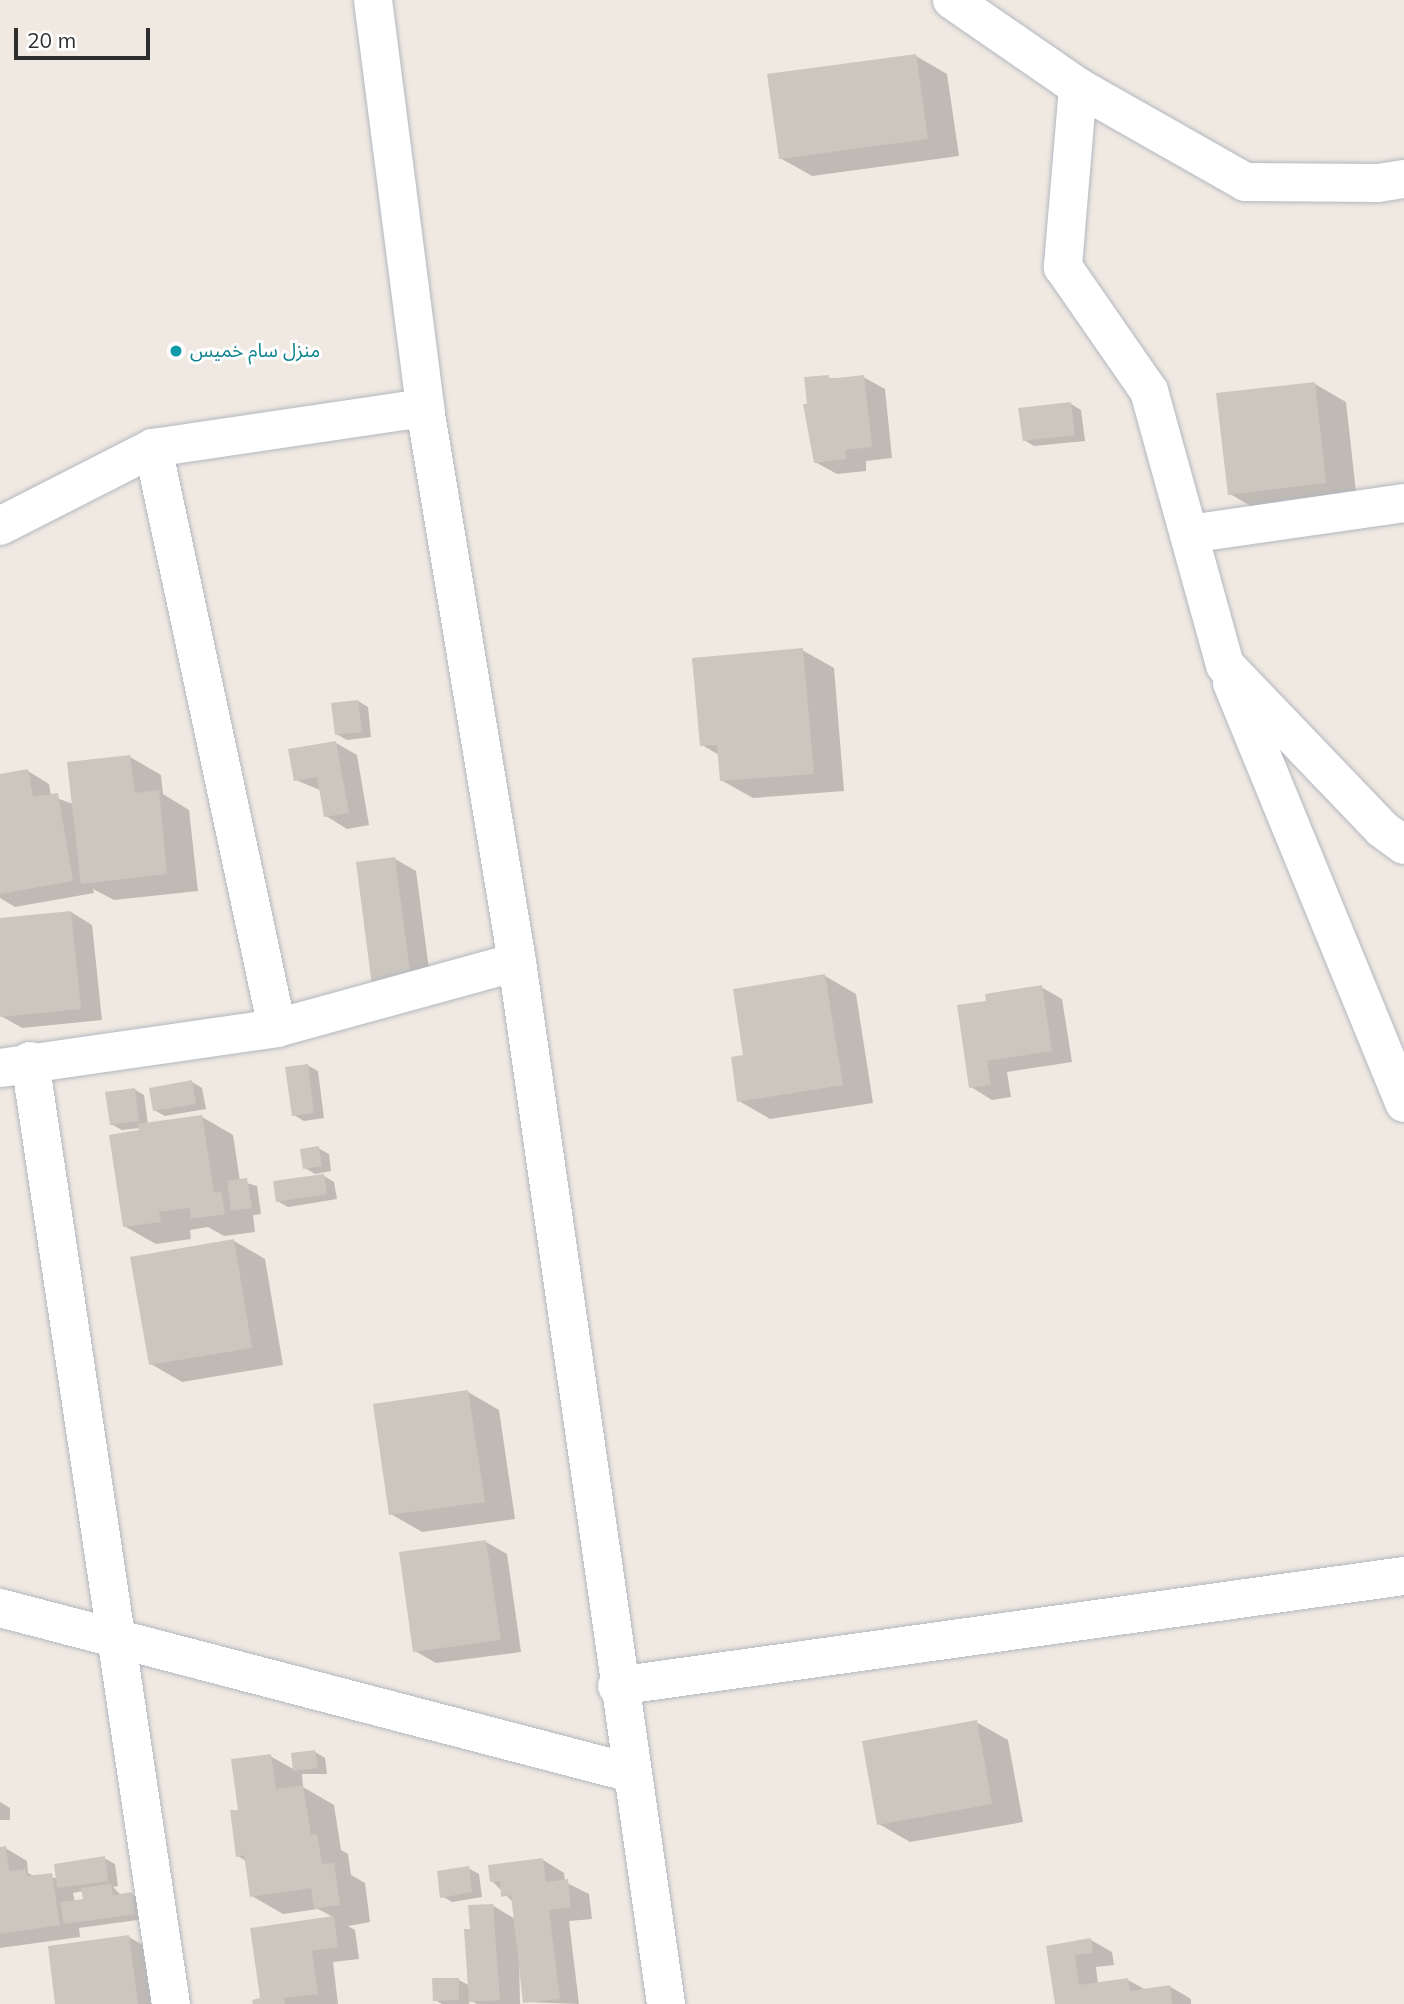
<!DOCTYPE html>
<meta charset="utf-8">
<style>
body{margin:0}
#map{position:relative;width:1404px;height:2004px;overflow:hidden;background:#efe9e1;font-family:Mulish,"Noto Sans Arabic",sans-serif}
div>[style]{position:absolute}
.shadow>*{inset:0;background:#0003}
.building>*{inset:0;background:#cbc7bf}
.roads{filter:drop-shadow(0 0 2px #b4b7c1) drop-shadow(0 0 2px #b4b7c1)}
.street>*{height:38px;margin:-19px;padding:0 19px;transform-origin:19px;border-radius:19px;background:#fff}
.secondary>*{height:38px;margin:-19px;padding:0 19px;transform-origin:19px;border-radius:19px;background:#fff}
.dots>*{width:19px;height:19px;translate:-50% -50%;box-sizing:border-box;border:4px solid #fff;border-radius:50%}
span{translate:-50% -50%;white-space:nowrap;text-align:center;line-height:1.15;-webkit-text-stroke:6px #fff;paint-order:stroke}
.culture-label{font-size:19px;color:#0d838f}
.left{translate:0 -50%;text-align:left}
.scale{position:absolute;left:14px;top:28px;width:136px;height:32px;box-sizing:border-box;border:4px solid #2e2e2e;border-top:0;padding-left:9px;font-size:21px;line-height:24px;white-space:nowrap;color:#2e2e2e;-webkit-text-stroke:5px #fff;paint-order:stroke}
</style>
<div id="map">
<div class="shadow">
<div style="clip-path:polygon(916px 56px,947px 74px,959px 156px,812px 176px,780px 158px)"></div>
<div style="clip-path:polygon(863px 377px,885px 389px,892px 458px,866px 461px,866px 471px,837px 474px,815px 462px,806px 379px)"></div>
<div style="clip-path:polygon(1315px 384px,1346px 402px,1357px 501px,1261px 512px,1230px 494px)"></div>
<div style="clip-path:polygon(1071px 404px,1081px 410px,1085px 441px,1034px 446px,1024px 440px)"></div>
<div style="clip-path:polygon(802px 650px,834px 668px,844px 791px,753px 798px,721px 780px,719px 755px,702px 745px)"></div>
<div style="clip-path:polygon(358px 701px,368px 707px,371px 737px,347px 740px,336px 734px)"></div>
<div style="clip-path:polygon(336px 743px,357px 755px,369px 825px,347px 829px,326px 816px,322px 791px,296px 780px)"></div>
<div style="clip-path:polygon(130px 757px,161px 775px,163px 794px,189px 810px,198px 891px,114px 900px,93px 889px,94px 893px,15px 907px,0 898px,0 776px,28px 771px,49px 784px,51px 796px,73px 804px)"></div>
<div style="clip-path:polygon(395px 859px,416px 871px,432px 992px,395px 997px)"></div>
<div style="clip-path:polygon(71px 912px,92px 925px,102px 1020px,22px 1028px,1px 1016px,0 919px)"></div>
<div style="clip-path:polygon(825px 976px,856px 994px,873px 1103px,770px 1119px,739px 1101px,745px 1056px)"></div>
<div style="clip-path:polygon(1041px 987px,1062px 999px,1072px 1062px,1007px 1072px,1011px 1097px,992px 1100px,971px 1087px,988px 1002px)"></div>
<div style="clip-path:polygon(307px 1065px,318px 1071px,324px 1118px,304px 1121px,294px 1115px)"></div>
<div style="clip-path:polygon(192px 1082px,202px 1088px,206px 1109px,165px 1116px,154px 1110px)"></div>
<div style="clip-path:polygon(134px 1089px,144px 1095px,148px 1125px,202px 1117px,233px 1135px,240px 1181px,257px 1186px,261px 1214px,253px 1215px,255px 1232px,224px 1236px,208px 1227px,190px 1230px,191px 1239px,156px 1244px,124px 1226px,141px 1132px,140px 1128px,122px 1130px,111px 1124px)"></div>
<div style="clip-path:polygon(318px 1148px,329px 1154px,331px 1171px,315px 1174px,305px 1168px)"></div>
<div style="clip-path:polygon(324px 1176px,334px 1182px,337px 1199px,288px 1207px,277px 1201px)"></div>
<div style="clip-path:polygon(234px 1241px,265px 1259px,283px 1365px,182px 1382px,151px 1364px)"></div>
<div style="clip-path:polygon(468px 1392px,499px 1410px,515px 1519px,422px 1532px,391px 1514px)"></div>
<div style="clip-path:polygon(486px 1542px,507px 1554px,521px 1652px,436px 1663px,415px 1651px)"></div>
<div style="clip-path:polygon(976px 1722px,1008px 1740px,1023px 1822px,910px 1842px,879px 1824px)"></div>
<div style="clip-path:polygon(315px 1752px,325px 1758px,327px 1774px,302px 1774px,303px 1787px,334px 1805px,341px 1850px,348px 1854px,351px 1875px,365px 1883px,370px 1922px,348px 1926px,355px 1930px,359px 1959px,333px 1962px,338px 2004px,255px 2004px,333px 1917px,318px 1909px,283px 1914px,252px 1896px,246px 1861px,238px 1856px,240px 1811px,270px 1756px,295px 1770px)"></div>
<div style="clip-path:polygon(0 1802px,10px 1808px,10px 1820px,0 1820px)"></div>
<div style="clip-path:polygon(evenodd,5px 1848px,27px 1861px,28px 1873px,36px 1877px,58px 1878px,104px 1858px,115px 1864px,118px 1886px,113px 1887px,122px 1896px,131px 1894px,142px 1900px,145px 1919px,79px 1928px,80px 1937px,0 1948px,0 1849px,5px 1848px,83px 1891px,85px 1900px,75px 1902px,73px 1893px,83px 1891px)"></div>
<div style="clip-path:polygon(543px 1860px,564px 1873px,565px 1882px,589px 1894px,592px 1919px,569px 1921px,579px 2004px,525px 2002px,519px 1955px,520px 2004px,477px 2004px,469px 2000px,469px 2004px,442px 2004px,435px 2000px,459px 1980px,470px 1986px,472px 1931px,492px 1905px,515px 1919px,513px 1902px,492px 1881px)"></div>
<div style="clip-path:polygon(468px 1868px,479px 1874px,482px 1897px,452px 1902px,442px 1896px)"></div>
<div style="clip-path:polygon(129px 1937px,160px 1955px,167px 2004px,57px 2004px)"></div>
<div style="clip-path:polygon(1091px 1940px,1112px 1952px,1114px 1965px,1096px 1967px,1098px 1984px,1128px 1980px,1146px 1990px,1169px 1986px,1191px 1999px,1191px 2004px,1056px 2004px,1048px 1947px)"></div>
</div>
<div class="building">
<div style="clip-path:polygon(916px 54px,928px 139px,779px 159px,767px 74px)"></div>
<div style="clip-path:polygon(829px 375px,829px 379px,864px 375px,872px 447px,845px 450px,846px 459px,814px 463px,803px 404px,807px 404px,804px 377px)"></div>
<div style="clip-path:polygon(1315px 382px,1326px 483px,1228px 495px,1216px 393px)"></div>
<div style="clip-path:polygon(1071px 402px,1075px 435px,1023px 441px,1018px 408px)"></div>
<div style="clip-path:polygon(803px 648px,814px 774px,720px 781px,717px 745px,700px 746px,692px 658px)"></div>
<div style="clip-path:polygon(358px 700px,362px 732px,335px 735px,331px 703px)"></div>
<div style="clip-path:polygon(336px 741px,349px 813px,324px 817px,317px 777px,294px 781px,288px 749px)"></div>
<div style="clip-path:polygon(130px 755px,135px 793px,159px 790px,167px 874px,81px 884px,67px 762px)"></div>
<div style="clip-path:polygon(28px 769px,33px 797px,58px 793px,73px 881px,0 894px,0 774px)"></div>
<div style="clip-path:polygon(395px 857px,411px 980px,372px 986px,356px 862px)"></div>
<div style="clip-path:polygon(71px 911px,81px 1009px,0 1017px,0 918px)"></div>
<div style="clip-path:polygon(825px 974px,843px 1085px,737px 1102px,731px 1057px,743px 1055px,733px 989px)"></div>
<div style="clip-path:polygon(1042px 985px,1052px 1051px,987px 1061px,991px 1085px,969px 1088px,957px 1005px,986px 1001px,985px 994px)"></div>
<div style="clip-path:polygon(308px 1064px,314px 1113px,292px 1116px,285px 1067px)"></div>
<div style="clip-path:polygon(192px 1080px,196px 1104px,153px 1111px,149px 1088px)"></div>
<div style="clip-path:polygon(135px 1088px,139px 1121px,110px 1125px,105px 1092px)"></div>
<div style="clip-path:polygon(202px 1115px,214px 1193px,221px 1191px,225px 1214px,191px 1219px,190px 1208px,159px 1212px,161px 1222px,123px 1227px,109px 1135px,139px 1130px,137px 1124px)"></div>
<div style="clip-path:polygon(319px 1146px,322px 1166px,303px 1169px,300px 1149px)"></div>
<div style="clip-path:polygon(324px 1174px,327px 1194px,276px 1202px,273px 1181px)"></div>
<div style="clip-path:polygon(247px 1178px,252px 1208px,231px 1211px,227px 1181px)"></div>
<div style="clip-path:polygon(234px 1239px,252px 1348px,149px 1365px,130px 1257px)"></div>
<div style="clip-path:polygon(468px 1390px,485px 1502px,389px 1515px,373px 1404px)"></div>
<div style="clip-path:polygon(486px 1540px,501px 1640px,413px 1652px,399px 1552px)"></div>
<div style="clip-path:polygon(977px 1720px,992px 1804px,877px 1825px,862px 1741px)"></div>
<div style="clip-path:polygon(315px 1750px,318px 1768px,293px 1771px,291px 1753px)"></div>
<div style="clip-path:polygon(271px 1754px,276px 1789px,303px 1785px,311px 1835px,317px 1834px,322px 1864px,334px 1863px,340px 1905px,314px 1909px,311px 1888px,250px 1897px,244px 1855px,236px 1857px,230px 1810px,238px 1810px,231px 1759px)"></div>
<div style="clip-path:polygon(6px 1846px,9px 1871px,25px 1869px,27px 1876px,52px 1873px,60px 1925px,0 1934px,0 1847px)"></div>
<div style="clip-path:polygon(105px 1856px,108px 1881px,57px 1888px,54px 1864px)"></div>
<div style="clip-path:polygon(543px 1858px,546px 1882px,568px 1879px,571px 1907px,549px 1910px,560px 1999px,523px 2003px,511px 1895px,501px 1897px,500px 1881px,490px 1882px,488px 1865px)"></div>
<div style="clip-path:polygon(469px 1866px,472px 1892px,440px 1898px,437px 1871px)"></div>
<div style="clip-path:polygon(111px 1884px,113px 1895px,132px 1892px,135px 1914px,64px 1924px,60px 1902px,83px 1899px,81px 1888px)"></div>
<div style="clip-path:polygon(493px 1904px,500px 2000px,469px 2002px,464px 1929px,470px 1929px,468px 1905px)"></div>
<div style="clip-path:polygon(334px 1916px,338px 1947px,312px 1951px,318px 1994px,284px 1998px,285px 2004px,253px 2004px,252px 2000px,260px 1998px,250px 1928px)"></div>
<div style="clip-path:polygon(129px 1935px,138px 2004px,55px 2004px,48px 1946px)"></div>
<div style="clip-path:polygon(1091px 1938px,1093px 1953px,1075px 1955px,1079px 1985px,1128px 1978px,1130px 1991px,1170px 1985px,1172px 2004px,1055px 2004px,1046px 1946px)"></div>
<div style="clip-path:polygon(432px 1978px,459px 1978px,459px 2000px,433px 2001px)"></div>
</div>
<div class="roads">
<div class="street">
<div style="left:952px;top:0;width:153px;rotate:34.6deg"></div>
<div style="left:1078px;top:87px;width:181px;rotate:94.8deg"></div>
<div style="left:1063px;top:267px;width:151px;rotate:55.3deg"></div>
<div style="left:1149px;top:391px;width:284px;rotate:74.5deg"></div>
<div style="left:1225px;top:665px;width:227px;rotate:46.2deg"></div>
<div style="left:1382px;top:829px;width:27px;rotate:36deg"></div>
<div style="left:1078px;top:87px;width:192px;rotate:29.6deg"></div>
<div style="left:1245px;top:182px;width:133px;rotate:0.4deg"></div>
<div style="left:1378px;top:183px;width:26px;rotate:-9deg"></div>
<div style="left:153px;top:448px;width:593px;rotate:77.93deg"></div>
<div style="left:0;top:526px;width:172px;rotate:-27deg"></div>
<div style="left:153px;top:448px;width:275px;rotate:-8.4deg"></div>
<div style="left:1189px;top:534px;width:217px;rotate:-8.2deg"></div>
<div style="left:1232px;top:683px;width:454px;rotate:67.7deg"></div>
<div style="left:30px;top:1061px;width:953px;rotate:81.5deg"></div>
<div style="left:0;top:1068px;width:280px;rotate:-8.2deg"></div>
<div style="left:277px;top:1028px;width:249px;rotate:-15.4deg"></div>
<div style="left:0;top:1608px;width:652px;rotate:14.65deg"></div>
<div style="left:617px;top:1686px;width:795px;rotate:-7.96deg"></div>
</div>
<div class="secondary">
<div style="left:373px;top:0;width:411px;rotate:82.7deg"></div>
<div style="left:425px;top:408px;width:562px;rotate:80.57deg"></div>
<div style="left:517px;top:962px;width:1053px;rotate:81.86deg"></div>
</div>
</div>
<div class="dots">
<div style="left:176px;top:351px;background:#0f9aa8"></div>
</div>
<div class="culture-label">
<span class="left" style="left:190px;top:351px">منزل سام خميس</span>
</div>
<div class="scale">20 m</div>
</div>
